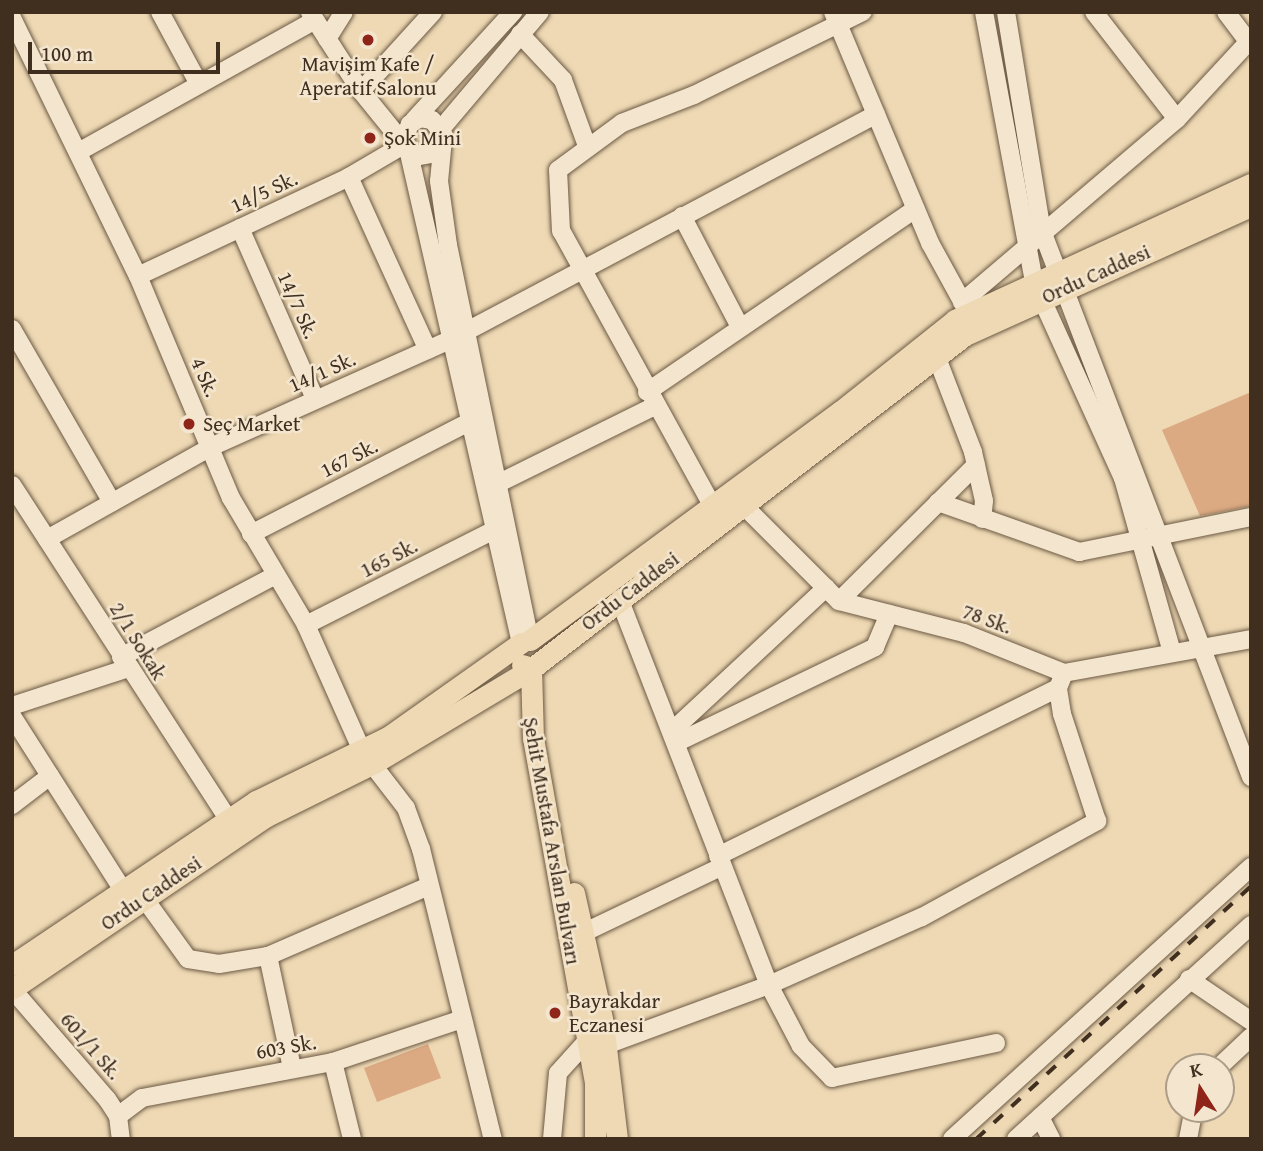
<!DOCTYPE html>
<meta charset="utf-8">
<style>
body{margin:0}
#map{position:relative;width:1263px;height:1151px;overflow:hidden;background:#eed9b4;font-family:"Gentium Book Plus",serif}
div>[style]{position:absolute}
.building>*{inset:0;background:#dba982}
.roads{filter:drop-shadow(0 0 2px #6c5944) drop-shadow(0 0 2px #6c5944)}
.minor>*{height:18px;margin:-9px;padding:0 9px;transform-origin:9px;border-radius:9px;background:#f4e6ce}
.major>*{height:21px;margin:-10.5px;padding:0 10.5px;transform-origin:10.5px;border-radius:10.5px;background:#eed9b4}
.rail>*{height:3.5px;margin-top:-1.75px;transform-origin:0;background:repeating-linear-gradient(90deg,#402e1f 0 12px,transparent 0 24px)}
.dots>*{width:19px;height:19px;translate:-50% -50%;box-sizing:border-box;border:4px solid #f4e6ce;border-radius:50%}
span{translate:-50% -50%;white-space:nowrap;text-align:center;line-height:1.15;-webkit-text-stroke:5px #f4e6ce;paint-order:stroke}
.poi-label{font-size:21px;color:#402e1f}
.left{translate:0 -50%;text-align:left}
.street-label{font-size:21px;color:#402e1f}
.frame{position:absolute;inset:0;border:14px solid #402e1f;pointer-events:none}
.north{position:absolute;left:1165px;top:1053px;width:70px;height:70px;box-sizing:border-box;background:#f4e6ce;border:2px solid #ac9c88;border-radius:50%;rotate:348deg;font-size:19px;font-weight:700;line-height:28px;text-align:center;color:#402e1f}
.north::after{content:'';display:block;margin:auto;width:24px;height:32px;background:#8f2418;clip-path:polygon(50% 0,100% 100%,50% 72%,0 100%)}
.scale{position:absolute;left:28px;top:42px;width:192px;height:32px;box-sizing:border-box;border:4px solid #402e1f;border-top:0;padding-left:9px;font-size:21px;line-height:24px;white-space:nowrap;color:#402e1f;-webkit-text-stroke:5px #f4e6ce;paint-order:stroke}
</style>
<div id="map">
<div class="building">
<div style="clip-path:polygon(1251px 392px,1251px 506px,1200px 516px,1162px 430px)"></div>
<div style="clip-path:polygon(428px 1044px,441px 1078px,377px 1102px,364px 1068px)"></div>
</div>
<div class="roads">
<div class="minor">
<div style="left:160px;top:12px;width:82px;rotate:61.6deg"></div>
<div style="left:310px;top:12px;width:94px;rotate:57.2deg"></div>
<div style="left:361px;top:91px;width:75px;rotate:51deg"></div>
<div style="left:408px;top:149px;width:13px;rotate:32deg"></div>
<div style="left:419px;top:156px;width:13px;rotate:-9deg"></div>
<div style="left:432px;top:154px;width:23px;rotate:-61deg"></div>
<div style="left:443px;top:134px;width:18px;rotate:-128deg"></div>
<div style="left:432px;top:120px;width:12px;rotate:-171deg"></div>
<div style="left:420px;top:118px;width:12px;rotate:149deg"></div>
<div style="left:410px;top:124px;width:16px;rotate:112deg"></div>
<div style="left:833px;top:12px;width:251px;rotate:67.2deg"></div>
<div style="left:930px;top:243px;width:79px;rotate:61.2deg"></div>
<div style="left:984px;top:12px;width:275px;rotate:79.5deg"></div>
<div style="left:1034px;top:282px;width:215px;rotate:65.6deg"></div>
<div style="left:1123px;top:478px;width:181px;rotate:74.3deg"></div>
<div style="left:1006px;top:12px;width:222px;rotate:80.7deg"></div>
<div style="left:1042px;top:231px;width:585px;rotate:69.05deg"></div>
<div style="left:1094px;top:12px;width:135px;rotate:52.2deg"></div>
<div style="left:1226px;top:12px;width:36px;rotate:53deg"></div>
<div style="left:12px;top:18px;width:287px;rotate:64deg"></div>
<div style="left:138px;top:276px;width:241px;rotate:67.3deg"></div>
<div style="left:231px;top:498px;width:147px;rotate:59.4deg"></div>
<div style="left:306px;top:625px;width:138px;rotate:66deg"></div>
<div style="left:362px;top:751px;width:72px;rotate:52.3deg"></div>
<div style="left:406px;top:808px;width:44px;rotate:69.9deg"></div>
<div style="left:421px;top:849px;width:299px;rotate:76.1deg"></div>
<div style="left:520px;top:34px;width:63px;rotate:46.9deg"></div>
<div style="left:563px;top:80px;width:70px;rotate:70deg"></div>
<div style="left:327px;top:39px;width:32px;rotate:-58deg"></div>
<div style="left:361px;top:91px;width:107px;rotate:-47.7deg"></div>
<div style="left:414px;top:120px;width:147px;rotate:-47.5deg"></div>
<div style="left:441px;top:129px;width:153px;rotate:-49.8deg"></div>
<div style="left:443px;top:139px;width:42px;rotate:95.4deg"></div>
<div style="left:439px;top:181px;width:65px;rotate:82deg"></div>
<div style="left:448px;top:245px;width:403px;rotate:78.3deg"></div>
<div style="left:408px;top:149px;width:507px;rotate:77.12deg"></div>
<div style="left:80px;top:151px;width:269px;rotate:-29.1deg"></div>
<div style="left:349px;top:177px;width:190px;rotate:65.5deg"></div>
<div style="left:682px;top:216px;width:125px;rotate:62.4deg"></div>
<div style="left:240px;top:228px;width:187px;rotate:66.3deg"></div>
<div style="left:138px;top:276px;width:233px;rotate:-25.1deg"></div>
<div style="left:349px;top:177px;width:65px;rotate:-30.5deg"></div>
<div style="left:962px;top:302px;width:282px;rotate:-40.4deg"></div>
<div style="left:1177px;top:119px;width:109px;rotate:-47.2deg"></div>
<div style="left:12px;top:329px;width:200px;rotate:60deg"></div>
<div style="left:937px;top:358px;width:101px;rotate:69deg"></div>
<div style="left:973px;top:452px;width:50px;rotate:77.3deg"></div>
<div style="left:984px;top:501px;width:18px;rotate:96deg"></div>
<div style="left:647px;top:392px;width:325px;rotate:-34.3deg"></div>
<div style="left:499px;top:483px;width:174px;rotate:-26.3deg"></div>
<div style="left:12px;top:485px;width:398px;rotate:57.1deg"></div>
<div style="left:735px;top:497px;width:147px;rotate:45deg"></div>
<div style="left:839px;top:601px;width:129px;rotate:14.4deg"></div>
<div style="left:964px;top:633px;width:108px;rotate:21.8deg"></div>
<div style="left:1064px;top:673px;width:190px;rotate:-10.3deg"></div>
<div style="left:938px;top:502px;width:150px;rotate:19.5deg"></div>
<div style="left:1079px;top:552px;width:176px;rotate:-11.5deg"></div>
<div style="left:718px;top:516px;width:325px;rotate:-118.8deg"></div>
<div style="left:561px;top:231px;width:61px;rotate:-92.8deg"></div>
<div style="left:558px;top:170px;width:79px;rotate:-36.3deg"></div>
<div style="left:622px;top:123px;width:77px;rotate:-21.3deg"></div>
<div style="left:694px;top:95px;width:188px;rotate:-26.2deg"></div>
<div style="left:251px;top:534px;width:243px;rotate:-27.2deg"></div>
<div style="left:47px;top:539px;width:190px;rotate:-29.3deg"></div>
<div style="left:213px;top:446px;width:260px;rotate:-24.1deg"></div>
<div style="left:450px;top:340px;width:482px;rotate:-27.9deg"></div>
<div style="left:839px;top:601px;width:193px;rotate:-44.8deg"></div>
<div style="left:306px;top:625px;width:208px;rotate:-26.8deg"></div>
<div style="left:121px;top:657px;width:175px;rotate:-27.9deg"></div>
<div style="left:12px;top:706px;width:122px;rotate:-18.1deg"></div>
<div style="left:12px;top:716px;width:206px;rotate:57.5deg"></div>
<div style="left:673px;top:730px;width:209px;rotate:-42.9deg"></div>
<div style="left:678px;top:742px;width:219px;rotate:-25.7deg"></div>
<div style="left:875px;top:647px;width:36px;rotate:-67deg"></div>
<div style="left:12px;top:805px;width:48px;rotate:-37.3deg"></div>
<div style="left:718px;top:856px;width:379px;rotate:-26.3deg"></div>
<div style="left:144px;top:898px;width:75px;rotate:54.2deg"></div>
<div style="left:188px;top:959px;width:31px;rotate:9deg"></div>
<div style="left:219px;top:964px;width:50px;rotate:-9.3deg"></div>
<div style="left:268px;top:956px;width:176px;rotate:-23.5deg"></div>
<div style="left:583px;top:933px;width:153px;rotate:-25.6deg"></div>
<div style="left:268px;top:956px;width:115px;rotate:77.9deg"></div>
<div style="left:1189px;top:979px;width:75px;rotate:34.1deg"></div>
<div style="left:12px;top:989px;width:145px;rotate:49.2deg"></div>
<div style="left:107px;top:1099px;width:20px;rotate:57deg"></div>
<div style="left:118px;top:1116px;width:23px;rotate:83deg"></div>
<div style="left:996px;top:1043px;width:168px;rotate:168deg"></div>
<div style="left:832px;top:1078px;width:45px;rotate:-134.1deg"></div>
<div style="left:801px;top:1046px;width:69px;rotate:-117.7deg"></div>
<div style="left:769px;top:985px;width:167px;rotate:-24deg"></div>
<div style="left:922px;top:917px;width:200px;rotate:-28.7deg"></div>
<div style="left:1097px;top:821px;width:113px;rotate:-108.1deg"></div>
<div style="left:1062px;top:714px;width:26px;rotate:-99deg"></div>
<div style="left:1058px;top:688px;width:16px;rotate:-68deg"></div>
<div style="left:606px;top:1045px;width:174px;rotate:-20.2deg"></div>
<div style="left:769px;top:985px;width:414px;rotate:-111.2deg"></div>
<div style="left:333px;top:1062px;width:79px;rotate:76.1deg"></div>
<div style="left:1219px;top:1067px;width:44px;rotate:-43.2deg"></div>
<div style="left:118px;top:1116px;width:30px;rotate:-37deg"></div>
<div style="left:142px;top:1098px;width:194px;rotate:-10.7deg"></div>
<div style="left:333px;top:1062px;width:136px;rotate:-18.4deg"></div>
<div style="left:1040px;top:1117px;width:25px;rotate:63deg"></div>
<div style="left:552px;top:1139px;width:66px;rotate:-84.8deg"></div>
<div style="left:558px;top:1073px;width:43px;rotate:-47.8deg"></div>
<div style="left:952px;top:1139px;width:404px;rotate:-42.3deg"></div>
<div style="left:1016px;top:1139px;width:318px;rotate:-42.3deg"></div>
<div style="left:1188px;top:1139px;width:31px;rotate:-79deg"></div>
</div>
<div class="major">
<div style="left:530px;top:640px;width:386px;rotate:-36.4deg"></div>
<div style="left:841px;top:411px;width:146px;rotate:-38.6deg"></div>
<div style="left:955px;top:320px;width:326px;rotate:-24.7deg"></div>
<div style="left:522px;top:665px;width:9px;rotate:18deg"></div>
<div style="left:531px;top:668px;width:70px;rotate:88.4deg"></div>
<div style="left:533px;top:738px;width:349px;rotate:79.8deg"></div>
<div style="left:595px;top:1081px;width:58px;rotate:90deg"></div>
<div style="left:574px;top:893px;width:133px;rotate:77.4deg"></div>
<div style="left:603px;top:1023px;width:117px;rotate:83.1deg"></div>
<div style="left:12px;top:965px;width:294px;rotate:-33.9deg"></div>
<div style="left:256px;top:801px;width:147px;rotate:-25.9deg"></div>
<div style="left:388px;top:737px;width:163px;rotate:-35.3deg"></div>
<div style="left:12px;top:989px;width:306px;rotate:-34.2deg"></div>
<div style="left:265px;top:817px;width:122px;rotate:-26.4deg"></div>
<div style="left:374px;top:763px;width:183px;rotate:-30.9deg"></div>
<div style="left:531px;top:669px;width:548px;rotate:-37.58deg"></div>
<div style="left:965px;top:335px;width:314px;rotate:-24.3deg"></div>
</div>
</div>
<div class="rail">
<div style="left:976px;top:1139px;width:374px;rotate:-42.6deg"></div>
</div>
<div class="dots">
<div style="left:368px;top:40px;background:#8f2418"></div>
<div style="left:370px;top:138px;background:#8f2418"></div>
<div style="left:189px;top:424px;background:#8f2418"></div>
<div style="left:555px;top:1013px;background:#8f2418"></div>
</div>
<div class="poi-label">
<span style="left:368px;top:76px">Mavişim Kafe /<br>Aperatif Salonu</span>
<span class="left" style="left:384px;top:138px">Şok Mini</span>
<span class="left" style="left:203px;top:424px">Seç Market</span>
<span class="left" style="left:569px;top:1013px">Bayrakdar<br>Eczanesi</span>
</div>
<div class="street-label">
<span style="left:264px;top:192px;rotate:-25deg">14/5 Sk.</span>
<span style="left:1096px;top:274px;rotate:-24deg">Ordu Caddesi</span>
<span style="left:298px;top:305px;rotate:66deg">14/7 Sk.</span>
<span style="left:322px;top:372px;rotate:-24deg">14/1 Sk.</span>
<span style="left:205px;top:377px;rotate:66deg">4 Sk.</span>
<span style="left:349px;top:458px;rotate:-27deg">167 Sk.</span>
<span style="left:389px;top:558px;rotate:-27deg">165 Sk.</span>
<span style="left:630px;top:591px;rotate:-37deg">Ordu Caddesi</span>
<span style="left:987px;top:619px;rotate:20deg">78 Sk.</span>
<span style="left:138px;top:641px;rotate:58deg">2/1 Sokak</span>
<span style="left:552px;top:841px;rotate:80deg">Şehit Mustafa Arslan Bulvarı</span>
<span style="left:151px;top:893px;rotate:-34deg">Ordu Caddesi</span>
<span style="left:91px;top:1046px;rotate:49deg">601/1 Sk.</span>
<span style="left:286px;top:1047px;rotate:-10deg">603 Sk.</span>
</div>
<div class="frame"></div>
<div class="north">K</div>
<div class="scale">100 m</div>
</div>
